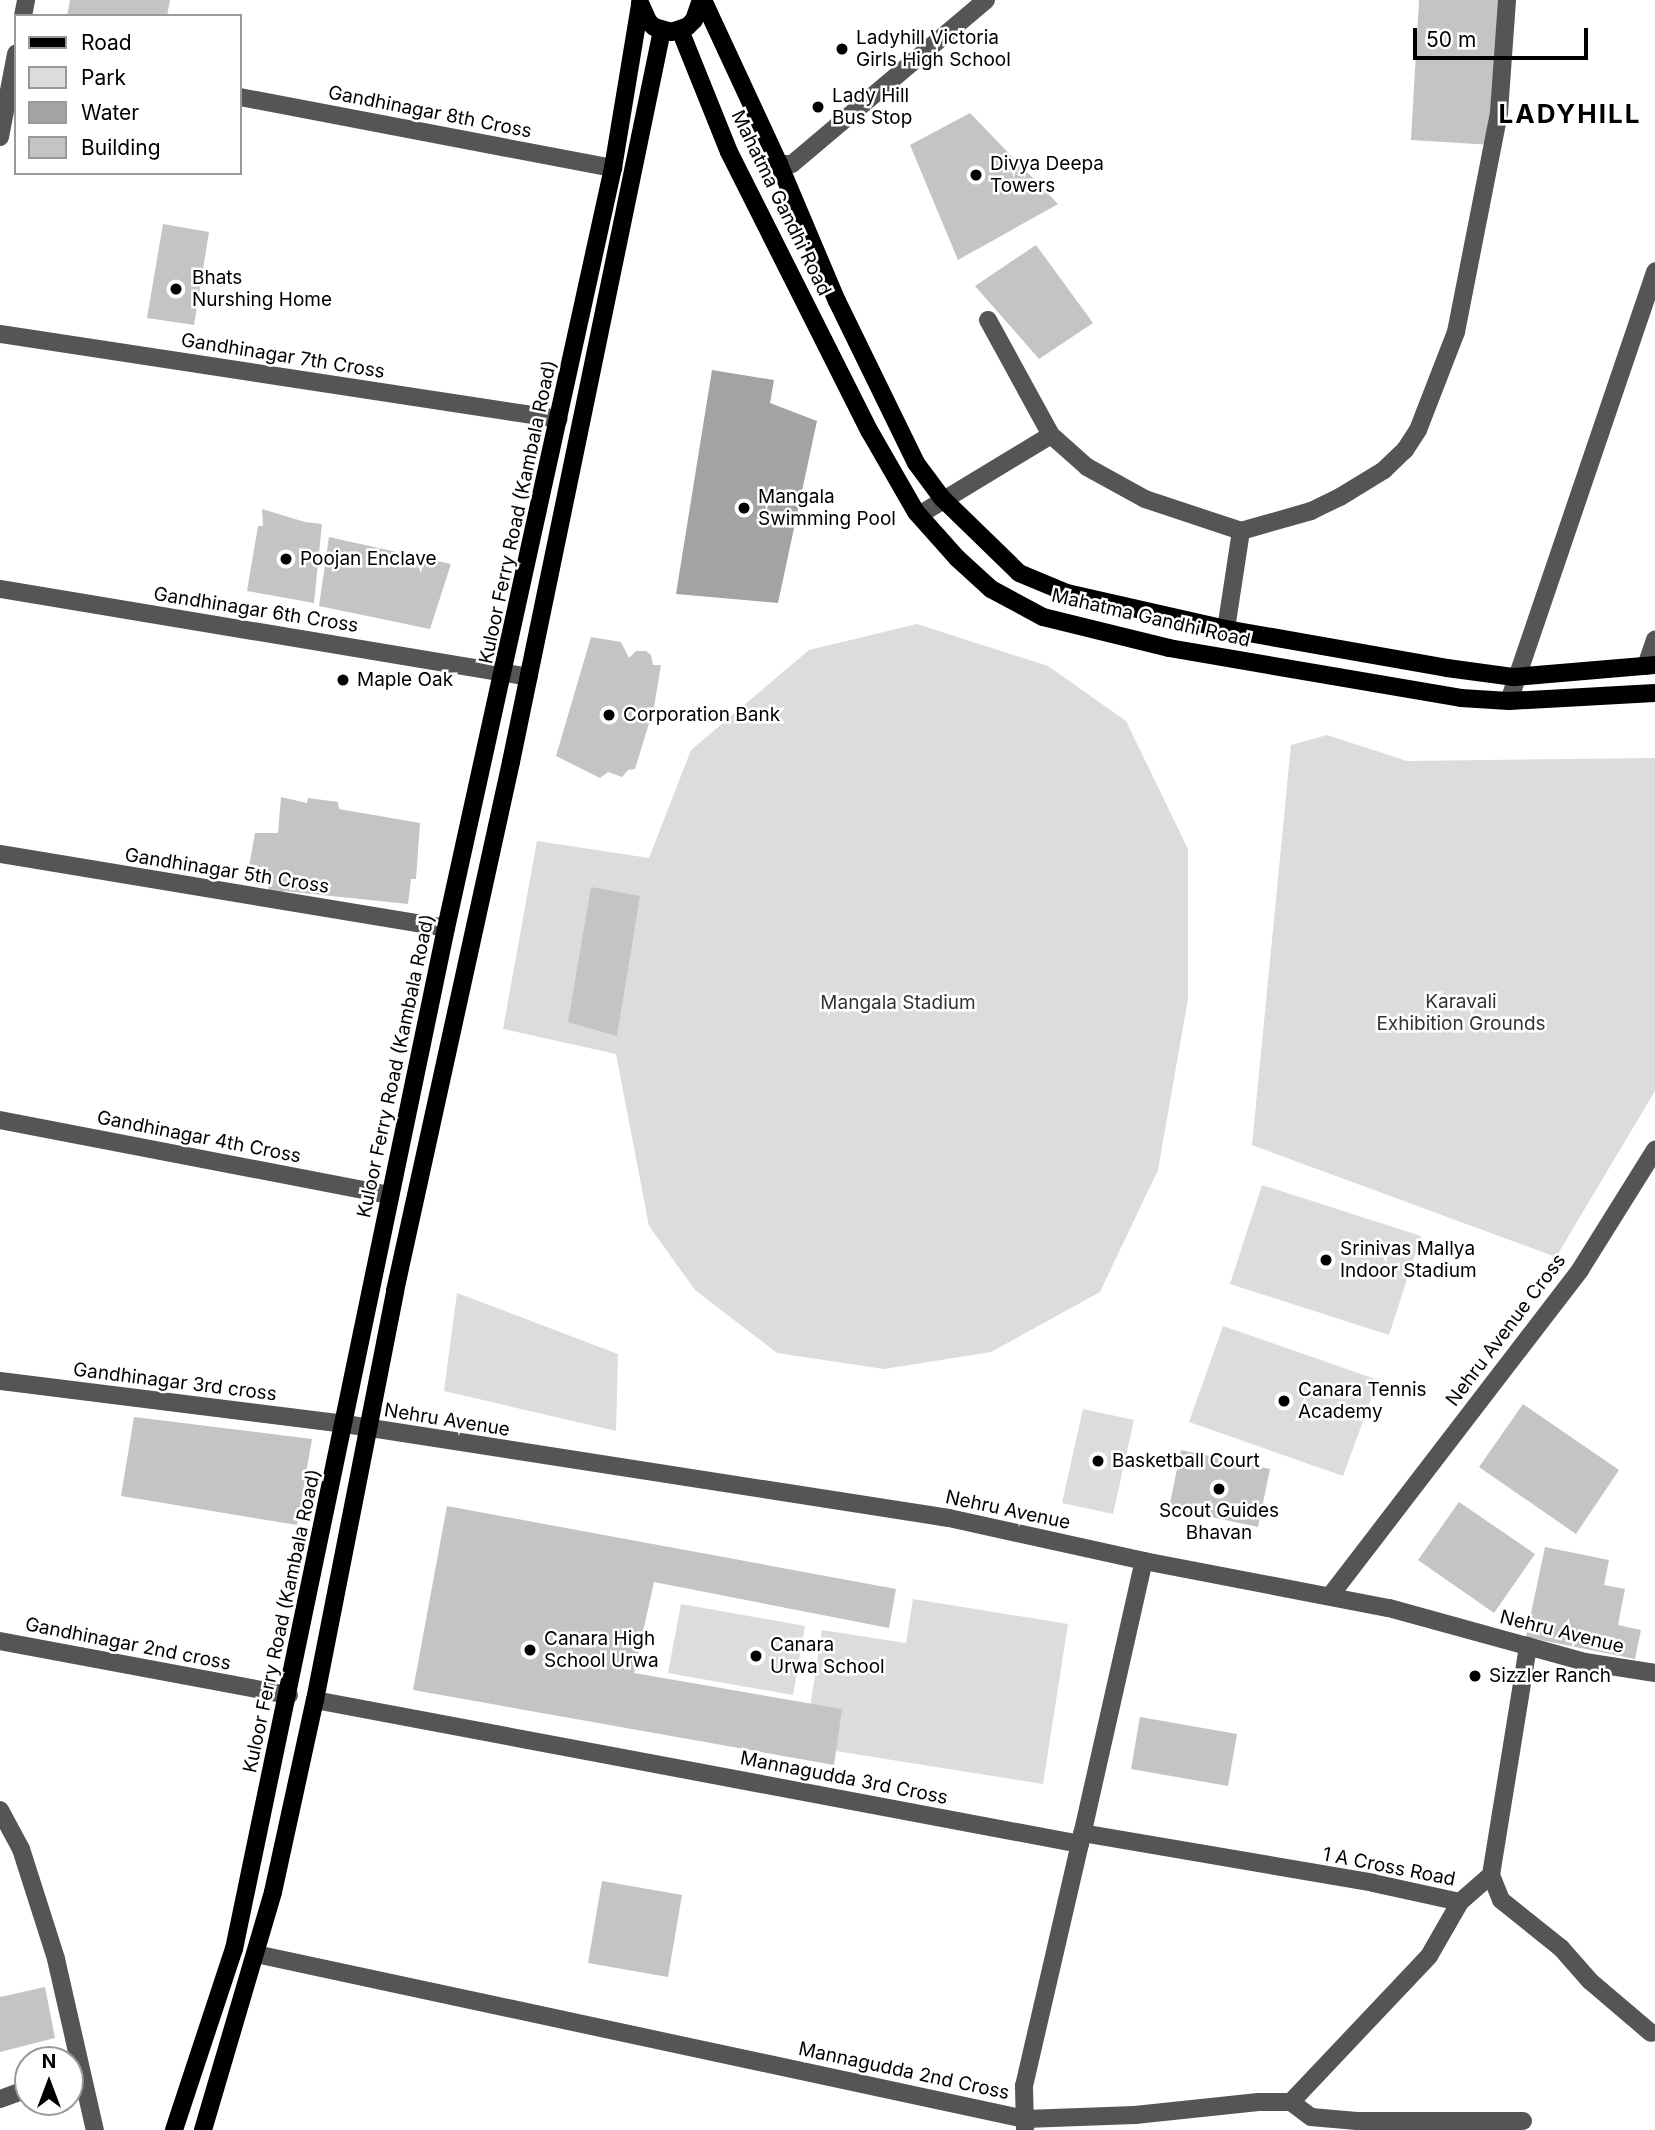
<!DOCTYPE html>
<style>
body{margin:0}
#map{position:relative;width:1655px;height:2130px;overflow:hidden;background:#fff;font-family:Inter,sans-serif}
div>[style]{position:absolute}
.green>*{inset:0;background:#dcdcdc}
.water>*{inset:0;background:#a3a3a3}
.building>*{inset:0;background:#c4c4c4}
.minor>*{height:18px;margin:-9px;padding:0 9px;transform-origin:9px;border-radius:9px;background:#555}
.major>*{height:18px;margin:-9px;padding:0 9px;transform-origin:9px;border-radius:9px;background:#000}
.dots>*{width:19px;height:19px;translate:-50% -50%;box-sizing:border-box;border:4px solid #fff;border-radius:50%}
span{translate:-50% -50%;white-space:nowrap;text-align:center;line-height:1.15;-webkit-text-stroke:5px #fff;paint-order:stroke}
.poi-label{font-size:19px;color:#000}
.left{translate:0 -50%;text-align:left}
.street-label{font-size:19px;color:#000}
.park-label{font-size:19px;color:#333}
.district-label{font-size:26px;color:#000;font-weight:700;letter-spacing:2px}
.legend{position:absolute;left:14px;top:14px;width:228px;height:161px;box-sizing:border-box;background:#fff;border:2px solid #999;margin:0;padding:9px 12px;list-style:none;font-size:21px;color:#000}
.legend li{display:flex;align-items:center;gap:14px;height:35px}
.legend b{width:35px;border:2px solid #999}
.north{position:absolute;left:14px;top:2046px;width:70px;height:70px;box-sizing:border-box;background:#fff;border:2px solid #999;border-radius:50%;rotate:0deg;font-size:19px;font-weight:700;line-height:28px;text-align:center;color:#000}
.north::after{content:'';display:block;margin:auto;width:24px;height:32px;background:#000;clip-path:polygon(50% 0,100% 100%,50% 72%,0 100%)}
.scale{position:absolute;left:1413px;top:28px;width:175px;height:32px;box-sizing:border-box;border:4px solid #000;border-top:0;padding-left:9px;font-size:21px;line-height:24px;white-space:nowrap;color:#000;-webkit-text-stroke:5px #fff;paint-order:stroke}
</style>
<div id="map">
<div class="green">
<div style="clip-path:polygon(917px 624px,1048px 666px,1126px 721px,1188px 849px,1188px 999px,1158px 1170px,1100px 1292px,991px 1352px,884px 1369px,777px 1353px,695px 1290px,649px 1226px,616px 1054px,503px 1029px,537px 841px,649px 858px,691px 750px,809px 650px)"></div>
<div style="clip-path:polygon(1327px 735px,1407px 761px,1655px 758px,1655px 1091px,1556px 1257px,1252px 1145px,1291px 745px)"></div>
<div style="clip-path:polygon(1262px 1185px,1421px 1236px,1389px 1335px,1230px 1284px)"></div>
<div style="clip-path:polygon(457px 1293px,618px 1354px,616px 1431px,444px 1391px)"></div>
<div style="clip-path:polygon(1223px 1326px,1378px 1380px,1343px 1476px,1189px 1422px)"></div>
<div style="clip-path:polygon(1083px 1409px,1134px 1420px,1113px 1514px,1062px 1503px)"></div>
<div style="clip-path:polygon(913px 1599px,1068px 1624px,1043px 1784px,804px 1746px,822px 1630px,906px 1643px)"></div>
<div style="clip-path:polygon(681px 1604px,805px 1626px,793px 1695px,668px 1673px)"></div>
</div>
<div class="water">
<div style="clip-path:polygon(712px 370px,774px 380px,770px 403px,817px 421px,778px 603px,676px 594px)"></div>
</div>
<div class="building">
<div style="clip-path:polygon(70px 0,170px 0,167px 16px,67px 16px)"></div>
<div style="clip-path:polygon(1419px 0,1505px 0,1493px 145px,1411px 140px)"></div>
<div style="clip-path:polygon(970px 113px,1058px 204px,958px 260px,910px 145px)"></div>
<div style="clip-path:polygon(163px 224px,209px 232px,194px 325px,147px 318px)"></div>
<div style="clip-path:polygon(1036px 245px,1093px 323px,1039px 359px,975px 286px)"></div>
<div style="clip-path:polygon(262px 509px,305px 522px,322px 524px,314px 603px,247px 591px,258px 526px,263px 526px)"></div>
<div style="clip-path:polygon(329px 537px,451px 564px,430px 629px,319px 606px)"></div>
<div style="clip-path:polygon(591px 637px,621px 642px,629px 658px,636px 651px,646px 651px,651px 655px,653px 665px,661px 665px,654px 707px,635px 769px,628px 770px,622px 777px,608px 772px,600px 778px,556px 756px)"></div>
<div style="clip-path:polygon(281px 797px,307px 803px,308px 798px,338px 802px,339px 809px,420px 823px,416px 879px,411px 879px,408px 904px,284px 891px,284px 894px,268px 893px,269px 881px,247px 878px,255px 833px,278px 833px)"></div>
<div style="clip-path:polygon(591px 887px,640px 896px,617px 1036px,568px 1022px)"></div>
<div style="clip-path:polygon(1523px 1404px,1619px 1470px,1576px 1534px,1479px 1467px)"></div>
<div style="clip-path:polygon(134px 1417px,312px 1439px,297px 1525px,121px 1496px)"></div>
<div style="clip-path:polygon(1181px 1450px,1270px 1469px,1258px 1527px,1169px 1508px)"></div>
<div style="clip-path:polygon(1459px 1502px,1535px 1554px,1494px 1613px,1418px 1560px)"></div>
<div style="clip-path:polygon(447px 1506px,896px 1589px,889px 1628px,654px 1582px,634px 1673px,842px 1709px,834px 1765px,413px 1690px)"></div>
<div style="clip-path:polygon(1545px 1547px,1609px 1560px,1604px 1585px,1625px 1589px,1618px 1625px,1641px 1630px,1635px 1659px,1526px 1637px)"></div>
<div style="clip-path:polygon(1140px 1717px,1237px 1734px,1228px 1786px,1131px 1769px)"></div>
<div style="clip-path:polygon(602px 1881px,682px 1895px,668px 1977px,588px 1963px)"></div>
<div style="clip-path:polygon(45px 1987px,55px 2038px,0 2052px,0 1997px)"></div>
</div>
<div class="minor">
<div style="left:23px;top:16px;width:16px;rotate:-79deg"></div>
<div style="left:240px;top:97px;width:380px;rotate:10.8deg"></div>
<div style="left:0;top:137px;width:85px;rotate:-79.1deg"></div>
<div style="left:779px;top:164px;width:13px"></div>
<div style="left:792px;top:164px;width:254px;rotate:-40.2deg"></div>
<div style="left:988px;top:320px;width:131px;rotate:61.3deg"></div>
<div style="left:1051px;top:435px;width:48px;rotate:41.6deg"></div>
<div style="left:1087px;top:467px;width:66px;rotate:28.9deg"></div>
<div style="left:1145px;top:499px;width:101px;rotate:18.4deg"></div>
<div style="left:0;top:334px;width:565px;rotate:8.65deg"></div>
<div style="left:919px;top:515px;width:154px;rotate:-31.2deg"></div>
<div style="left:0;top:589px;width:536px;rotate:9.44deg"></div>
<div style="left:1226px;top:629px;width:99px;rotate:-81.3deg"></div>
<div style="left:1241px;top:531px;width:73px;rotate:-15.9deg"></div>
<div style="left:1311px;top:511px;width:32px;rotate:-26deg"></div>
<div style="left:1340px;top:497px;width:52px;rotate:-31.5deg"></div>
<div style="left:1384px;top:470px;width:29px;rotate:-44deg"></div>
<div style="left:1405px;top:450px;width:24px;rotate:-57deg"></div>
<div style="left:1418px;top:430px;width:105px;rotate:-68.8deg"></div>
<div style="left:1456px;top:332px;width:224px;rotate:-78.9deg"></div>
<div style="left:1499px;top:112px;width:112px;rotate:-85.9deg"></div>
<div style="left:1646px;top:666px;width:28px;rotate:-71deg"></div>
<div style="left:1509px;top:701px;width:454px;rotate:-71.2deg"></div>
<div style="left:0;top:854px;width:452px;rotate:9.4deg"></div>
<div style="left:0;top:1120px;width:397px;rotate:10.9deg"></div>
<div style="left:0;top:1381px;width:348px;rotate:7.1deg"></div>
<div style="left:345px;top:1424px;width:611px;rotate:8.85deg"></div>
<div style="left:949px;top:1518px;width:200px;rotate:12.4deg"></div>
<div style="left:1144px;top:1561px;width:249px;rotate:10.9deg"></div>
<div style="left:1389px;top:1608px;width:203px;rotate:15.4deg"></div>
<div style="left:1585px;top:1662px;width:71px;rotate:8.9deg"></div>
<div style="left:1330px;top:1596px;width:411px;rotate:-52.5deg"></div>
<div style="left:1580px;top:1270px;width:142px;rotate:-58deg"></div>
<div style="left:0;top:1641px;width:294px;rotate:10.6deg"></div>
<div style="left:315px;top:1700px;width:778px;rotate:10.66deg"></div>
<div style="left:1080px;top:1844px;width:290px;rotate:-77.3deg"></div>
<div style="left:0;top:1810px;width:44px;rotate:61.7deg"></div>
<div style="left:21px;top:1849px;width:115px;rotate:72.3deg"></div>
<div style="left:56px;top:1959px;width:175px;rotate:77.2deg"></div>
<div style="left:1082px;top:1833px;width:295px;rotate:9.7deg"></div>
<div style="left:1373px;top:1883px;width:89px;rotate:12.3deg"></div>
<div style="left:1460px;top:1902px;width:41px;rotate:-41.1deg"></div>
<div style="left:1491px;top:1875px;width:232px;rotate:-80.8deg"></div>
<div style="left:1491px;top:1875px;width:27px;rotate:68deg"></div>
<div style="left:1501px;top:1900px;width:77px;rotate:38.7deg"></div>
<div style="left:1561px;top:1948px;width:44px;rotate:48.7deg"></div>
<div style="left:1590px;top:1981px;width:80px;rotate:40.4deg"></div>
<div style="left:256px;top:1954px;width:787px;rotate:12.11deg"></div>
<div style="left:1025px;top:2119px;width:110px;rotate:-2.1deg"></div>
<div style="left:1135px;top:2115px;width:124px;rotate:-6deg"></div>
<div style="left:1258px;top:2102px;width:33px"></div>
<div style="left:1291px;top:2102px;width:201px;rotate:-46.6deg"></div>
<div style="left:1429px;top:1956px;width:62px;rotate:-60.1deg"></div>
<div style="left:0;top:2099px;width:30px;rotate:-20deg"></div>
<div style="left:1291px;top:2102px;width:25px;rotate:37deg"></div>
<div style="left:1311px;top:2117px;width:46px;rotate:5deg"></div>
<div style="left:1357px;top:2121px;width:166px"></div>
<div style="left:1025px;top:2128px;width:42px;rotate:-91.4deg"></div>
<div style="left:1024px;top:2086px;width:248px;rotate:-77deg"></div>
</div>
<div class="major">
<div style="left:703px;top:0;width:181px;rotate:65.1deg"></div>
<div style="left:779px;top:164px;width:149px;rotate:67.1deg"></div>
<div style="left:837px;top:301px;width:180px;rotate:64deg"></div>
<div style="left:916px;top:463px;width:44px;rotate:53.4deg"></div>
<div style="left:942px;top:498px;width:107px;rotate:44.2deg"></div>
<div style="left:1019px;top:573px;width:52px;rotate:22.6deg"></div>
<div style="left:1067px;top:593px;width:163px;rotate:12.8deg"></div>
<div style="left:1226px;top:629px;width:224px;rotate:10deg"></div>
<div style="left:1447px;top:668px;width:68px;rotate:7.7deg"></div>
<div style="left:1514px;top:677px;width:142px;rotate:-4.9deg"></div>
<div style="left:640px;top:3px;width:20px;rotate:66deg"></div>
<div style="left:648px;top:21px;width:8px;rotate:45deg"></div>
<div style="left:654px;top:27px;width:18px;rotate:16deg"></div>
<div style="left:671px;top:32px;width:18px;rotate:-19deg"></div>
<div style="left:688px;top:26px;width:8px;rotate:-45deg"></div>
<div style="left:694px;top:20px;width:21px;rotate:-71deg"></div>
<div style="left:680px;top:30px;width:131px;rotate:68.1deg"></div>
<div style="left:729px;top:152px;width:313px;rotate:63.3deg"></div>
<div style="left:870px;top:432px;width:92px;rotate:60.1deg"></div>
<div style="left:916px;top:512px;width:62px;rotate:48.3deg"></div>
<div style="left:957px;top:558px;width:46px;rotate:42.4deg"></div>
<div style="left:991px;top:589px;width:59px;rotate:28.3deg"></div>
<div style="left:1043px;top:617px;width:130px;rotate:13.8deg"></div>
<div style="left:1169px;top:648px;width:296px;rotate:9.7deg"></div>
<div style="left:1461px;top:698px;width:48px;rotate:3.6deg"></div>
<div style="left:1509px;top:701px;width:146px;rotate:-3.1deg"></div>
<div style="left:174px;top:2130px;width:191px;rotate:-71.7deg"></div>
<div style="left:234px;top:1949px;width:1043px;rotate:-78.27deg"></div>
<div style="left:446px;top:928px;width:778px;rotate:-77.61deg"></div>
<div style="left:613px;top:168px;width:165px;rotate:-80.6deg"></div>
<div style="left:203px;top:2130px;width:248px;rotate:-73.6deg"></div>
<div style="left:273px;top:1892px;width:197px;rotate:-77.7deg"></div>
<div style="left:315px;top:1700px;width:417px;rotate:-78.9deg"></div>
<div style="left:395px;top:1291px;width:542px;rotate:-77.63deg"></div>
<div style="left:511px;top:762px;width:747px;rotate:-78.34deg"></div>
</div>
<div class="dots">
<div style="left:842px;top:49px;background:#000"></div>
<div style="left:818px;top:107px;background:#000"></div>
<div style="left:976px;top:175px;background:#000"></div>
<div style="left:176px;top:289px;background:#000"></div>
<div style="left:744px;top:508px;background:#000"></div>
<div style="left:286px;top:559px;background:#000"></div>
<div style="left:343px;top:680px;background:#000"></div>
<div style="left:609px;top:715px;background:#000"></div>
<div style="left:1326px;top:1260px;background:#000"></div>
<div style="left:1284px;top:1401px;background:#000"></div>
<div style="left:1098px;top:1461px;background:#000"></div>
<div style="left:1219px;top:1489px;background:#000"></div>
<div style="left:530px;top:1650px;background:#000"></div>
<div style="left:756px;top:1656px;background:#000"></div>
<div style="left:1475px;top:1676px;background:#000"></div>
</div>
<div class="poi-label">
<span class="left" style="left:856px;top:49px">Ladyhill Victoria<br>Girls High School</span>
<span class="left" style="left:832px;top:107px">Lady Hill<br>Bus Stop</span>
<span class="left" style="left:990px;top:175px">Divya Deepa<br>Towers</span>
<span class="left" style="left:192px;top:289px">Bhats<br>Nurshing Home</span>
<span class="left" style="left:758px;top:508px">Mangala<br>Swimming Pool</span>
<span class="left" style="left:300px;top:559px">Poojan Enclave</span>
<span class="left" style="left:357px;top:680px">Maple Oak</span>
<span class="left" style="left:623px;top:715px">Corporation Bank</span>
<span class="left" style="left:1340px;top:1260px">Srinivas Mallya<br>Indoor Stadium</span>
<span class="left" style="left:1298px;top:1401px">Canara Tennis<br>Academy</span>
<span class="left" style="left:1112px;top:1461px">Basketball Court</span>
<span style="left:1219px;top:1522px">Scout Guides<br>Bhavan</span>
<span class="left" style="left:544px;top:1650px">Canara High<br>School Urwa</span>
<span class="left" style="left:770px;top:1656px">Canara<br>Urwa School</span>
<span class="left" style="left:1489px;top:1676px">Sizzler Ranch</span>
</div>
<div class="street-label">
<span style="left:430px;top:112px;rotate:11deg">Gandhinagar 8th Cross</span>
<span style="left:781px;top:203px;rotate:64deg">Mahatma Gandhi Road</span>
<span style="left:283px;top:356px;rotate:9deg">Gandhinagar 7th Cross</span>
<span style="left:518px;top:512px;rotate:-78deg">Kuloor Ferry Road (Kambala Road)</span>
<span style="left:256px;top:610px;rotate:9deg">Gandhinagar 6th Cross</span>
<span style="left:1151px;top:618px;rotate:13deg">Mahatma Gandhi Road</span>
<span style="left:227px;top:871px;rotate:9deg">Gandhinagar 5th Cross</span>
<span style="left:396px;top:1066px;rotate:-78deg">Kuloor Ferry Road (Kambala Road)</span>
<span style="left:199px;top:1137px;rotate:11deg">Gandhinagar 4th Cross</span>
<span style="left:1506px;top:1330px;rotate:-53deg">Nehru Avenue Cross</span>
<span style="left:175px;top:1382px;rotate:7deg">Gandhinagar 3rd cross</span>
<span style="left:447px;top:1420px;rotate:9deg">Nehru Avenue</span>
<span style="left:1008px;top:1510px;rotate:12deg">Nehru Avenue</span>
<span style="left:282px;top:1621px;rotate:-78deg">Kuloor Ferry Road (Kambala Road)</span>
<span style="left:1562px;top:1632px;rotate:14deg">Nehru Avenue</span>
<span style="left:128px;top:1644px;rotate:11deg">Gandhinagar 2nd cross</span>
<span style="left:844px;top:1778px;rotate:11deg">Mannagudda 3rd Cross</span>
<span style="left:1389px;top:1867px;rotate:11deg">1 A Cross Road</span>
<span style="left:904px;top:2071px;rotate:12deg">Mannagudda 2nd Cross</span>
</div>
<div class="park-label">
<span style="left:1461px;top:1013px">Karavali<br>Exhibition Grounds</span>
<span style="left:898px;top:1003px">Mangala Stadium</span>
</div>
<div class="district-label">
<span style="left:1570px;top:114px">LADYHILL</span>
</div>
<ul class="legend">
<li><b style="height:9px;background:#000"></b>Road</li>
<li><b style="height:19px;background:#dcdcdc"></b>Park</li>
<li><b style="height:19px;background:#a3a3a3"></b>Water</li>
<li><b style="height:19px;background:#c4c4c4"></b>Building</li>
</ul>
<div class="north">N</div>
<div class="scale">50 m</div>
</div>
